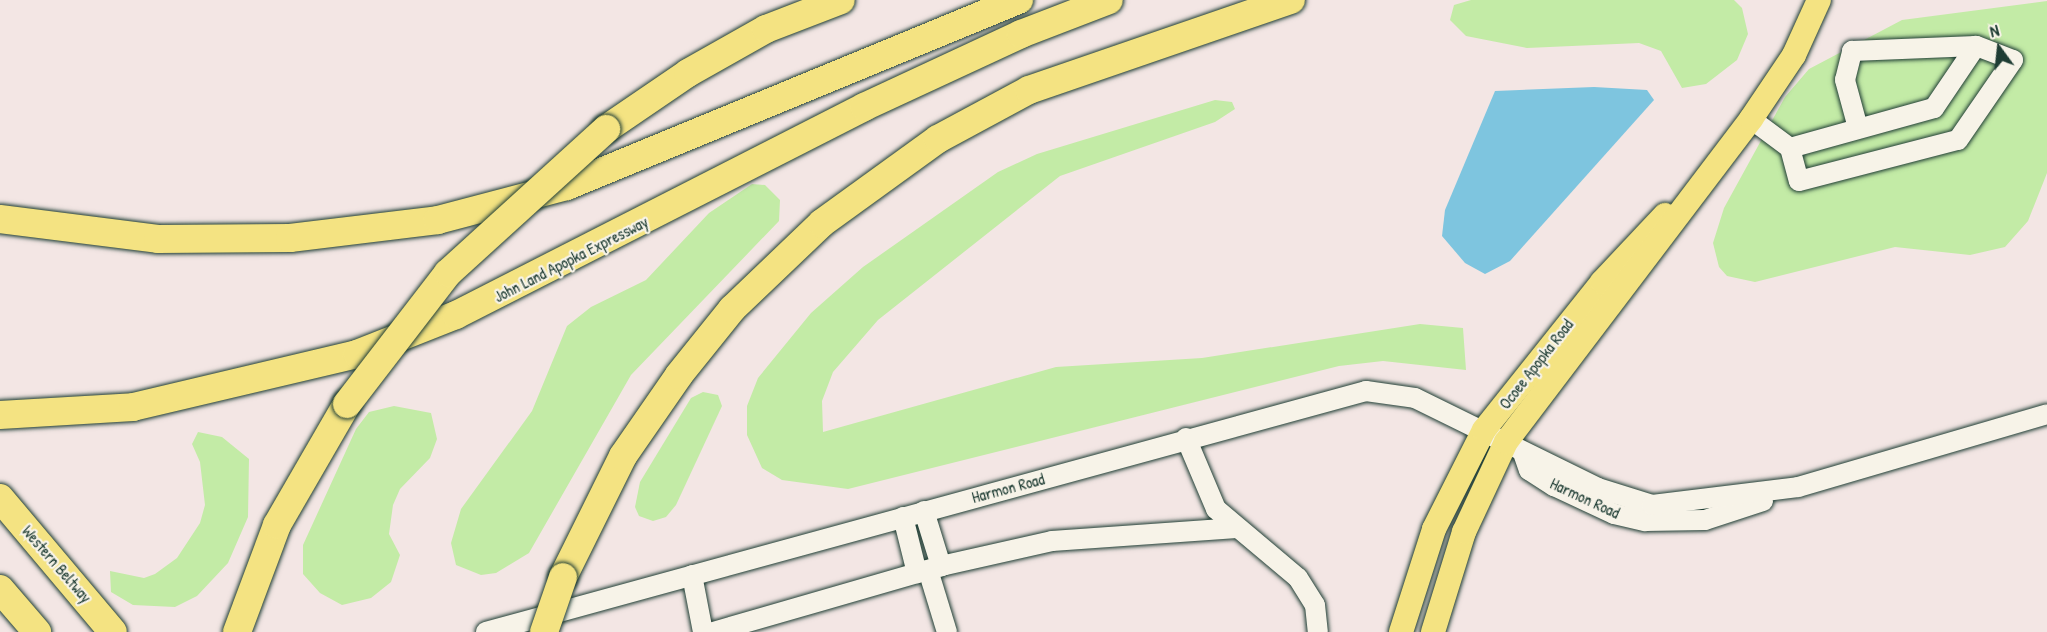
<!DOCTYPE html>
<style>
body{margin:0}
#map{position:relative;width:2047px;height:632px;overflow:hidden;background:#f3e6e4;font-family:"Patrick Hand",sans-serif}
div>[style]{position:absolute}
.green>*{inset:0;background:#c3eba6}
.water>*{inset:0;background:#7ec5df}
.roads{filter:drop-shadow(0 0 2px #1f3d34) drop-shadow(0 0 2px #1f3d34)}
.minor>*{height:20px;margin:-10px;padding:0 10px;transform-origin:10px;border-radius:10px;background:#f7f3e8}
.major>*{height:24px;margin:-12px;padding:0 12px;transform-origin:12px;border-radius:12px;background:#f4e382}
.highway>*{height:28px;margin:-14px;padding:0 14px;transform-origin:14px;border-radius:14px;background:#f4e382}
.bridges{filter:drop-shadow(0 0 2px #1f3d34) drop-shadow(0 0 2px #1f3d34)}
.highway-bridge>*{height:28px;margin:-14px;padding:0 14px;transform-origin:14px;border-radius:14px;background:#f4e382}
span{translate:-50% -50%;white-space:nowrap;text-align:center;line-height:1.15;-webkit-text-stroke:4.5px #f7f3e8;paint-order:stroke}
.street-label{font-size:16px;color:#1f3d34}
.north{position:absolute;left:1969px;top:18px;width:60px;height:60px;-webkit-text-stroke:4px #f7f3e8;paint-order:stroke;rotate:345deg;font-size:16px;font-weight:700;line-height:24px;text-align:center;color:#1f3d34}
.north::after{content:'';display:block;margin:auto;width:21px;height:27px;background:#1f3d34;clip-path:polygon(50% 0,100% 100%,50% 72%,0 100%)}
</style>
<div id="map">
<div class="green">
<div style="clip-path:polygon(1471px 0,1734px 0,1742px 8px,1748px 34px,1737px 60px,1706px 84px,1682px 88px,1661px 51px,1639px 43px,1527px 48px,1466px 36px,1450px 20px,1454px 5px)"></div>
<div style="clip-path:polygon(2047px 1px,2047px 173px,2028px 221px,2005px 247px,1970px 255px,1895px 247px,1755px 282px,1727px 276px,1719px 267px,1713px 243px,1724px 208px,1785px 97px,1809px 69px,1902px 20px)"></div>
<div style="clip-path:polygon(1215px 100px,1232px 102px,1235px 109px,1215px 122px,1060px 176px,878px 320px,833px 372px,822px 401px,823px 432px,1056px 367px,1202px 358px,1420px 324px,1463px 328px,1466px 370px,1383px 361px,1339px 366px,848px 489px,782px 480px,762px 468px,747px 435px,747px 406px,758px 378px,811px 313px,863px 267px,998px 172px,1037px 154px)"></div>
<div style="clip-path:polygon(752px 184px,765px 185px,780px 200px,779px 221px,631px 375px,529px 553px,496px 573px,481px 575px,456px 565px,451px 543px,461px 509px,532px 411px,567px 326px,591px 307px,646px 280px,709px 213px)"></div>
<div style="clip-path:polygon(703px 392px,718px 395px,722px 406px,676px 505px,666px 517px,653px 521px,639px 516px,635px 507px,640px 482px,691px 398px)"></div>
<div style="clip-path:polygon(394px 406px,431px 413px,437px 439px,430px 458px,400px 489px,393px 505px,389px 534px,400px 555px,391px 582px,371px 598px,342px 605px,320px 593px,303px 574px,303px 545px,356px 429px,369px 412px)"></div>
<div style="clip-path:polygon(198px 432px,222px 437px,249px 459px,248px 517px,228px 563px,197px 596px,175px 607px,133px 605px,111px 592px,110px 571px,144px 578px,155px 574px,177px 558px,200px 523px,205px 505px,200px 462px,192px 444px)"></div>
</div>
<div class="water">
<div style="clip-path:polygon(1594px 87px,1647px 90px,1654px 100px,1510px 261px,1485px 274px,1465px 263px,1442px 236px,1445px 210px,1495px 91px)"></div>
</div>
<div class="roads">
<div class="minor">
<div style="left:1751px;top:119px;width:49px;rotate:36.6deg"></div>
<div style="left:1790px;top:148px;width:34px;rotate:75deg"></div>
<div style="left:1799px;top:181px;width:164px;rotate:-14.5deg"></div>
<div style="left:1958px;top:140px;width:97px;rotate:-55.5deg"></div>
<div style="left:2013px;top:60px;width:40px;rotate:-159deg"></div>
<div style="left:1976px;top:46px;width:75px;rotate:124.1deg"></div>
<div style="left:1934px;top:108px;width:149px;rotate:164.5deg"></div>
<div style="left:1858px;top:128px;width:50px;rotate:-105.2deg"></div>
<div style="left:1845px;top:80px;width:30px;rotate:-76deg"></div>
<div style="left:1852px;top:51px;width:124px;rotate:-2.3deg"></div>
<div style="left:1186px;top:438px;width:77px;rotate:67.1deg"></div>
<div style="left:1216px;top:509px;width:107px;rotate:40.1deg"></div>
<div style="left:1298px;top:578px;width:32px;rotate:58deg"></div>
<div style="left:1315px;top:605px;width:27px;rotate:84deg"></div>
<div style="left:1523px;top:453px;width:18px;rotate:71deg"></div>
<div style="left:1529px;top:470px;width:30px;rotate:33deg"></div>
<div style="left:1554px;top:486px;width:66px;rotate:25deg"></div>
<div style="left:1614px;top:514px;width:32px;rotate:13deg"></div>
<div style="left:1645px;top:521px;width:60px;rotate:-1deg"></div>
<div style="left:1705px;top:520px;width:61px;rotate:-18.1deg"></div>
<div style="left:924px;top:511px;width:58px;rotate:72.8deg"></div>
<div style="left:941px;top:566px;width:114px;rotate:-12.7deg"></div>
<div style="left:1052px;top:541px;width:185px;rotate:-4deg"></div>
<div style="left:903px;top:517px;width:58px;rotate:76deg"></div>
<div style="left:928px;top:570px;width:65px;rotate:73deg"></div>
<div style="left:692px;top:575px;width:58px;rotate:79.1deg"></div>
<div style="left:486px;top:632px;width:912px;rotate:-15.32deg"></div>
<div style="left:1366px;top:391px;width:49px;rotate:8.1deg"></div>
<div style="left:1415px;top:398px;width:204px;rotate:26.2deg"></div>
<div style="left:1598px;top:488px;width:57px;rotate:17.5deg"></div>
<div style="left:1652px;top:505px;width:147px;rotate:-7deg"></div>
<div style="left:1798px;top:487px;width:259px;rotate:-16.3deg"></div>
<div style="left:713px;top:632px;width:241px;rotate:-16.1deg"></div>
</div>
<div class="major">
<div style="left:1401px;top:632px;width:108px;rotate:-72.2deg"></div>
<div style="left:1434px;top:529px;width:111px;rotate:-63.2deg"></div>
<div style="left:1484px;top:430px;width:189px;rotate:-51.4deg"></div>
<div style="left:1602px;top:282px;width:92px;rotate:-46.8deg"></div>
<div style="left:1433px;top:632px;width:105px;rotate:-72.8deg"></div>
<div style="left:1464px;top:532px;width:99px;rotate:-65deg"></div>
<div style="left:1506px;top:442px;width:405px;rotate:-52.8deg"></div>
<div style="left:1751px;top:119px;width:77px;rotate:-56.1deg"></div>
<div style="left:1794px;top:55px;width:60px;rotate:-65.6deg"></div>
</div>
<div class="highway">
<div style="left:606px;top:129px;width:99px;rotate:-34.3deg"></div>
<div style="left:688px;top:73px;width:90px;rotate:-29.4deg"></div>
<div style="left:766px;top:29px;width:80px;rotate:-21.1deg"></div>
<div style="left:0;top:219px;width:159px;rotate:7.2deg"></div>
<div style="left:158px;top:239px;width:132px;rotate:-0.4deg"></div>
<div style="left:290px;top:238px;width:149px;rotate:-6.9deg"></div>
<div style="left:438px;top:220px;width:133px;rotate:-14.8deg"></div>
<div style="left:567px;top:186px;width:489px;rotate:-22.4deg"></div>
<div style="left:0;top:415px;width:133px;rotate:-3.4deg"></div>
<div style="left:133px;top:407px;width:230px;rotate:-13.3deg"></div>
<div style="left:357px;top:354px;width:106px;rotate:-21.5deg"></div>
<div style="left:456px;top:315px;width:458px;rotate:-27deg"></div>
<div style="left:864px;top:107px;width:173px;rotate:-24.9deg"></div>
<div style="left:1021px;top:34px;width:94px;rotate:-21.1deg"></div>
<div style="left:0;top:498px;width:175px;rotate:49.9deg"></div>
<div style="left:563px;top:577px;width:135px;rotate:-63.6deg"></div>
<div style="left:623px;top:456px;width:98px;rotate:-55.3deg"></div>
<div style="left:679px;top:375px;width:85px;rotate:-51.2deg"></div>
<div style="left:732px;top:309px;width:124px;rotate:-43.7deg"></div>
<div style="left:822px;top:223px;width:143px;rotate:-35.9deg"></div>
<div style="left:938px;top:139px;width:103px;rotate:-28.3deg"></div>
<div style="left:1029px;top:90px;width:277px;rotate:-19deg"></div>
<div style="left:0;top:589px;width:57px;rotate:49.3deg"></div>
<div style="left:237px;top:632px;width:114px;rotate:-69.5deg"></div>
<div style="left:277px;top:525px;width:140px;rotate:-60deg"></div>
</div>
</div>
<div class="bridges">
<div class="highway-bridge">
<div style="left:347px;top:404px;width:165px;rotate:-52.4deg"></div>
<div style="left:448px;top:273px;width:214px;rotate:-42.3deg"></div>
<div style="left:544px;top:632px;width:58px;rotate:-70.9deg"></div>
</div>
</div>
<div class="street-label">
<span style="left:571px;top:259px;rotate:-27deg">John Land Apopka Expressway</span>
<span style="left:1536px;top:364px;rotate:-52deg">Ocoee Apopka Road</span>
<span style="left:1008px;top:488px;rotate:-15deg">Harmon Road</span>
<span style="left:1585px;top:498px;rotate:25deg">Harmon Road</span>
<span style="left:57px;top:564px;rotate:49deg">Western Beltway</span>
</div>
<div class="north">N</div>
</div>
